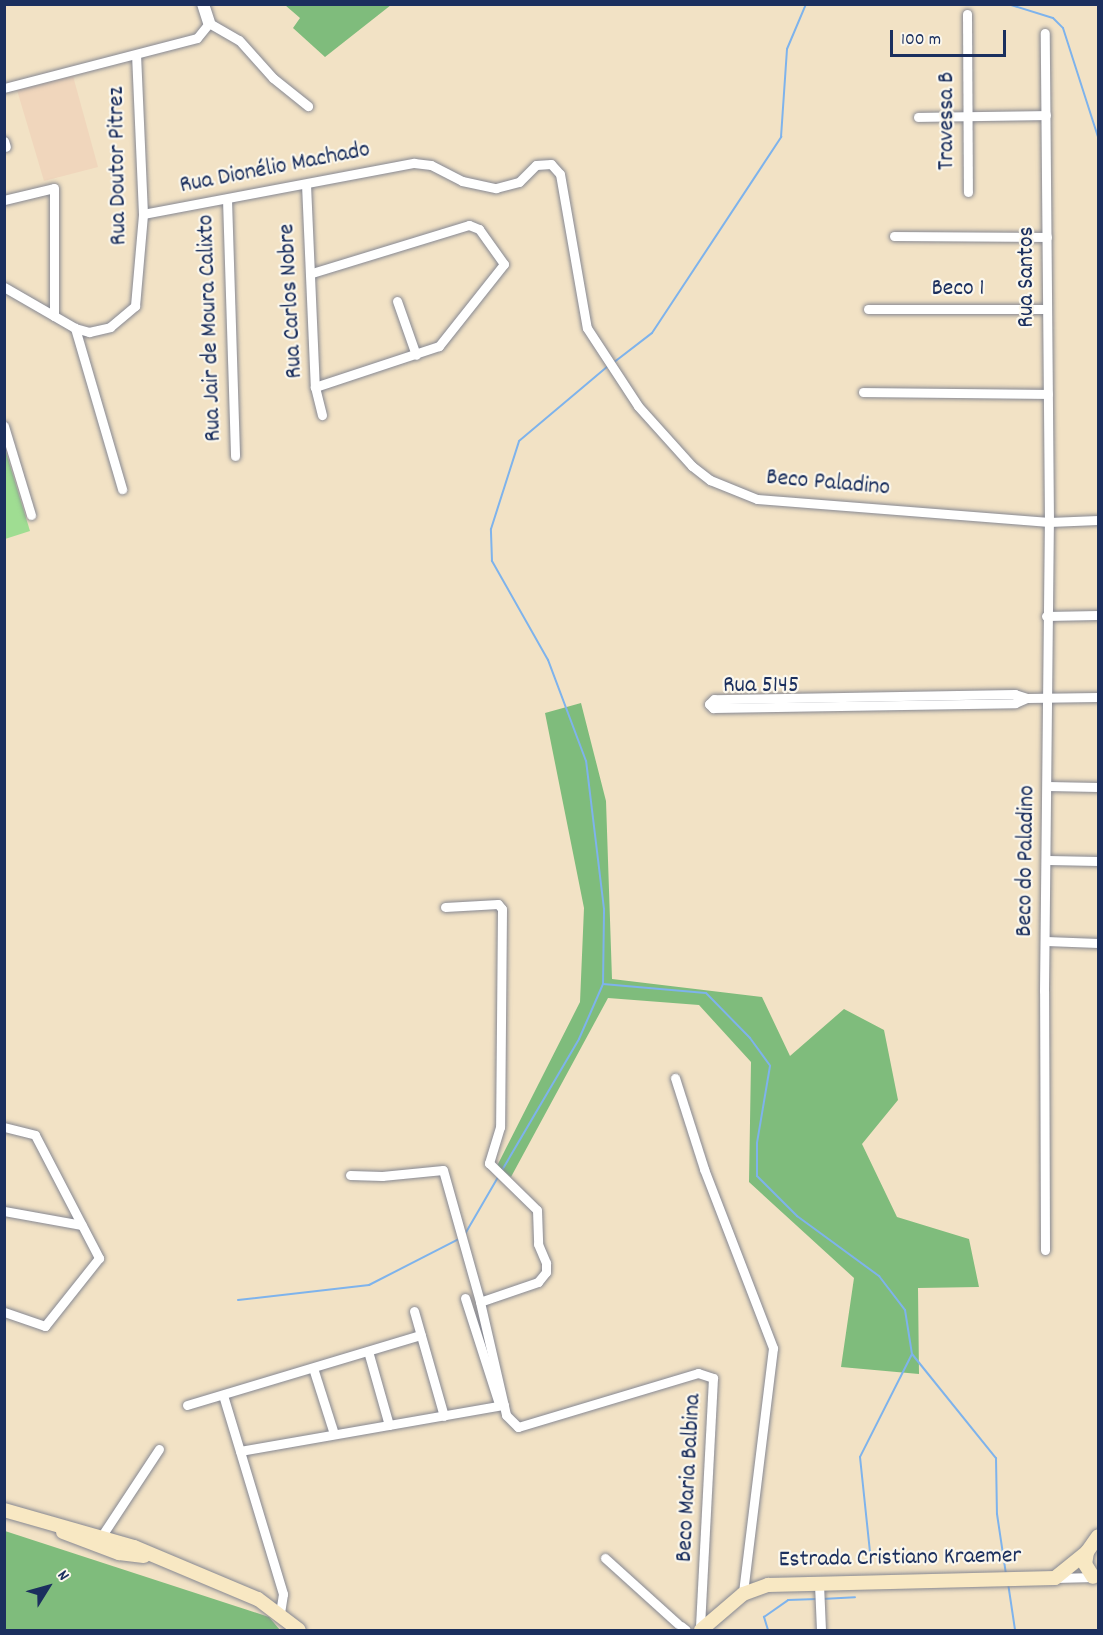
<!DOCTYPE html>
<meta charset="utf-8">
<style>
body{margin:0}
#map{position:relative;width:1103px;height:1635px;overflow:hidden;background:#f2e2c5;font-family:Dekko,sans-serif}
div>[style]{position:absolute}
.built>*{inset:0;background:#f0d6bc}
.green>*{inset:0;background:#9fdd92}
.forest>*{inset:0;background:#7fbc7c}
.stream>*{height:2px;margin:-1px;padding:0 1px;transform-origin:1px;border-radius:1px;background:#7eb3ec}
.roads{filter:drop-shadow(0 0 2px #868892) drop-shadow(0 0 2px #868892)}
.minor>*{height:9px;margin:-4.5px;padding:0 4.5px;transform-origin:4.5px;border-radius:4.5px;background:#fff}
.tertiary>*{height:12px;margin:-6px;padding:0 6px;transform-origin:6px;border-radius:6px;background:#fff}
.secondary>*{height:14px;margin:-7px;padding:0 7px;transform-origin:7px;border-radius:7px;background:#f8e8c3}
span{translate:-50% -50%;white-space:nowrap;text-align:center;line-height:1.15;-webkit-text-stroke:4.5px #fbf7ec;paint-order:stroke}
.street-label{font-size:24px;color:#1b2f5e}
.frame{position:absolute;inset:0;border:6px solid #1b2f5e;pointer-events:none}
.north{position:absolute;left:18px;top:1557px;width:60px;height:60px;-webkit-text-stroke:4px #fbf7ec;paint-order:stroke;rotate:53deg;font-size:16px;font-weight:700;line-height:24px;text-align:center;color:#1b2f5e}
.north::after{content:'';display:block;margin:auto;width:21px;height:27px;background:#1b2f5e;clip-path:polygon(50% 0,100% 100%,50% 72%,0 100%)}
.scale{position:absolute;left:890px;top:30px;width:116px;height:27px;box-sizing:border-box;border:3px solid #1b2f5e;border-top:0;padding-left:8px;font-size:18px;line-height:21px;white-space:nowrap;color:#1b2f5e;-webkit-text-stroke:4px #fbf7ec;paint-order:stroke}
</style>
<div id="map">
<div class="built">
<div style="clip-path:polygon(73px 76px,98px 167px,44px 181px,17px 90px)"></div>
</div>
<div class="green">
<div style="clip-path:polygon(5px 449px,30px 531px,5px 539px,4px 539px)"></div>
</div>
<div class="forest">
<div style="clip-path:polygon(285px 5px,391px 5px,325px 57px,293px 28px,300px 18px)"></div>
<div style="clip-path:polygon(581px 703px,606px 801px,612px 979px,762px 997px,790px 1056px,844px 1009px,884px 1030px,898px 1100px,862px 1144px,897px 1217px,969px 1239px,979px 1287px,918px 1288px,919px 1374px,841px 1367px,854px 1278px,749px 1182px,751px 1062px,699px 1005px,608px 998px,511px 1177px,497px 1166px,580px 1002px,584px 908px,545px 713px)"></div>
<div style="clip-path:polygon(5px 1531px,269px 1617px,280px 1630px,5px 1630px)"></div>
</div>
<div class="stream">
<div style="left:1008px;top:4px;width:47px;rotate:17.3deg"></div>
<div style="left:1053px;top:18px;width:14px;rotate:45deg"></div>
<div style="left:1063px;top:28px;width:114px;rotate:72.2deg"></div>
<div style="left:613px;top:363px;width:49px;rotate:-37.6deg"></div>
<div style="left:652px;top:333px;width:235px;rotate:-56.6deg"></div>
<div style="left:781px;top:137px;width:88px;rotate:-86.1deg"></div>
<div style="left:787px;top:49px;width:49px;rotate:-67.1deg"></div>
<div style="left:603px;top:984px;width:103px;rotate:5deg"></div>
<div style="left:706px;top:993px;width:63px;rotate:45.6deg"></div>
<div style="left:750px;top:1038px;width:34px;rotate:54deg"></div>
<div style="left:770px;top:1066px;width:78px;rotate:99.6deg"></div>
<div style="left:757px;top:1143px;width:33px;rotate:90deg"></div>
<div style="left:757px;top:1176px;width:57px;rotate:45deg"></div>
<div style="left:797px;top:1216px;width:102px;rotate:36.2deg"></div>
<div style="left:879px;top:1276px;width:43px;rotate:52.6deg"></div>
<div style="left:905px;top:1310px;width:45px;rotate:81deg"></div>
<div style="left:912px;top:1354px;width:115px;rotate:116.8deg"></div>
<div style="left:860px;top:1457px;width:105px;rotate:84deg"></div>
<div style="left:501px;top:1172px;width:154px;rotate:-59.6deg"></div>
<div style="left:579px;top:1039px;width:60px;rotate:-66.4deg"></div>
<div style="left:603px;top:984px;width:75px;rotate:-89.2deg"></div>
<div style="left:604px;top:909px;width:149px;rotate:-96.9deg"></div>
<div style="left:586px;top:761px;width:108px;rotate:-110.6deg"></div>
<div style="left:548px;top:660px;width:114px;rotate:-119.5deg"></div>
<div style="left:492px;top:561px;width:32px;rotate:-92deg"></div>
<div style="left:491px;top:529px;width:92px;rotate:-72.3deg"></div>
<div style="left:519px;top:441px;width:116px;rotate:-40.1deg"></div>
<div style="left:465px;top:1234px;width:66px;rotate:-59.9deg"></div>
<div style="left:238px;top:1300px;width:132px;rotate:-6.5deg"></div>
<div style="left:369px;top:1285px;width:99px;rotate:-27.1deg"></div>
<div style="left:912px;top:1354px;width:134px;rotate:51.1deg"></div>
<div style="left:996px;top:1458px;width:56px;rotate:89deg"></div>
<div style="left:997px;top:1514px;width:61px;rotate:81.5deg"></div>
<div style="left:1008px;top:1583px;width:48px;rotate:81.5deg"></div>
<div style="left:822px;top:1599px;width:33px;rotate:-3deg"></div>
<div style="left:768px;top:1630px;width:14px;rotate:-107deg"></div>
<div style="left:764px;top:1617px;width:29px;rotate:-35deg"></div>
<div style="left:788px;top:1600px;width:29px;rotate:-2deg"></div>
</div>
<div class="roads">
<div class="minor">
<div style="left:967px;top:14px;width:178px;rotate:89.7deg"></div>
<div style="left:4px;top:88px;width:199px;rotate:-14.5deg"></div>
<div style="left:197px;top:38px;width:19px;rotate:-51deg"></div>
<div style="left:209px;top:23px;width:34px;rotate:30deg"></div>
<div style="left:239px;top:40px;width:51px;rotate:48.2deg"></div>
<div style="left:273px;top:78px;width:45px;rotate:38.7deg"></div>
<div style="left:918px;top:117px;width:128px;rotate:-0.9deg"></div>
<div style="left:4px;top:141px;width:6px;rotate:72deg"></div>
<div style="left:306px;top:184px;width:203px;rotate:87.5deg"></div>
<div style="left:315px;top:387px;width:29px;rotate:76deg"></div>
<div style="left:227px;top:199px;width:257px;rotate:88.2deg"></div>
<div style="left:4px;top:200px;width:51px;rotate:-13.5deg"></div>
<div style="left:54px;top:188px;width:128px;rotate:90deg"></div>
<div style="left:143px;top:214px;width:276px;rotate:-10.7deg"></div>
<div style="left:414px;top:163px;width:17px;rotate:7deg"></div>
<div style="left:431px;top:165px;width:35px;rotate:27deg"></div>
<div style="left:462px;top:181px;width:35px;rotate:12deg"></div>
<div style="left:496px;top:188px;width:24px;rotate:-15deg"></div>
<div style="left:519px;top:182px;width:24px;rotate:-45deg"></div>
<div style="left:536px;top:165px;width:15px;rotate:-4deg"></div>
<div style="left:551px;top:164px;width:13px;rotate:48deg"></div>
<div style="left:560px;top:174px;width:156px;rotate:80.1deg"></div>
<div style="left:587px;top:328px;width:93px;rotate:56.8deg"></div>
<div style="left:638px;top:406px;width:81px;rotate:48deg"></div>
<div style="left:692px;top:466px;width:23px;rotate:38deg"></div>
<div style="left:710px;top:480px;width:51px;rotate:22deg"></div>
<div style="left:757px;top:499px;width:293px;rotate:4.5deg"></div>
<div style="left:1049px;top:522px;width:49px;rotate:-2.3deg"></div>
<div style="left:894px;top:236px;width:153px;rotate:0.4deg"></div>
<div style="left:312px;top:273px;width:164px;rotate:-17deg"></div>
<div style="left:469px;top:225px;width:11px;rotate:22deg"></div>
<div style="left:479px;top:229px;width:43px;rotate:54.5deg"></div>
<div style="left:504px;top:264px;width:105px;rotate:128.4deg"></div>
<div style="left:439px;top:346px;width:131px;rotate:161.7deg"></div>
<div style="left:4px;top:287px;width:82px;rotate:30deg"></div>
<div style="left:75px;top:328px;width:15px;rotate:16deg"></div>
<div style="left:89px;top:332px;width:22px;rotate:-13deg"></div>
<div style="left:110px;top:327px;width:33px;rotate:-40deg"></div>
<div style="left:135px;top:306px;width:92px;rotate:-85deg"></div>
<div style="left:143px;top:214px;width:159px;rotate:-92.5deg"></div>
<div style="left:397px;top:301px;width:57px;rotate:70.6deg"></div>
<div style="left:868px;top:309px;width:179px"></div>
<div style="left:75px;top:328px;width:168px;rotate:73.7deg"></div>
<div style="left:863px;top:392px;width:185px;rotate:0.6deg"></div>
<div style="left:4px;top:426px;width:93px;rotate:73.1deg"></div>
<div style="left:1046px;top:616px;width:52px;rotate:-1.1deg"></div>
<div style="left:1027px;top:698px;width:13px;rotate:-162deg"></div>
<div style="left:1015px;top:694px;width:301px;rotate:179deg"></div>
<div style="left:714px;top:699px;width:7px;rotate:135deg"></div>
<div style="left:709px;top:704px;width:6px;rotate:45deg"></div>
<div style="left:713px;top:708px;width:302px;rotate:-0.9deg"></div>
<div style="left:1015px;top:703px;width:13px;rotate:-23deg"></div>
<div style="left:1027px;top:698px;width:71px;rotate:-0.8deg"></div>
<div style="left:1047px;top:786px;width:51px;rotate:1.1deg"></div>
<div style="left:1048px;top:860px;width:50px;rotate:1.1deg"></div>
<div style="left:445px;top:907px;width:53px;rotate:-3.2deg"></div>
<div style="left:498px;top:904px;width:6px;rotate:51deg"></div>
<div style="left:502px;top:909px;width:218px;rotate:90.5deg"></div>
<div style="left:500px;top:1127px;width:38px;rotate:107deg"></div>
<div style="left:489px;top:1163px;width:67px;rotate:44.4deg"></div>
<div style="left:537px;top:1210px;width:34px;rotate:88deg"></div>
<div style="left:538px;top:1244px;width:21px;rotate:67deg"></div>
<div style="left:546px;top:1263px;width:9px;rotate:90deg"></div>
<div style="left:546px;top:1272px;width:13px;rotate:129deg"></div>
<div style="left:538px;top:1282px;width:61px;rotate:161deg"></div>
<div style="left:1046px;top:941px;width:52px;rotate:2.2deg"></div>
<div style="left:675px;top:1078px;width:96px;rotate:72.3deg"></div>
<div style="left:704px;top:1169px;width:192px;rotate:68.9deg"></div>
<div style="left:773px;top:1348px;width:248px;rotate:97deg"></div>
<div style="left:4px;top:1127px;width:32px;rotate:14deg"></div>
<div style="left:35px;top:1135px;width:139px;rotate:62.5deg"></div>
<div style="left:99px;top:1258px;width:87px;rotate:128.5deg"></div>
<div style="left:45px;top:1326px;width:43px;rotate:-161.1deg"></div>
<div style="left:350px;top:1175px;width:32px;rotate:2deg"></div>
<div style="left:382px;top:1176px;width:61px;rotate:-5.6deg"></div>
<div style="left:443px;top:1170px;width:137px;rotate:74.3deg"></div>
<div style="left:480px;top:1302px;width:116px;rotate:77deg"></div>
<div style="left:506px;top:1415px;width:17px;rotate:45deg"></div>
<div style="left:518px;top:1427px;width:188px;rotate:-16.7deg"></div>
<div style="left:698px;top:1373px;width:16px;rotate:18deg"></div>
<div style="left:713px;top:1378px;width:252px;rotate:93deg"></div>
<div style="left:4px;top:1211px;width:79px;rotate:10.2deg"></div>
<div style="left:1045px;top:1250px;width:259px;rotate:-90.2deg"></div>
<div style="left:1044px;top:991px;width:469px;rotate:-89.4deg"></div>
<div style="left:1049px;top:522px;width:489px;rotate:-90.5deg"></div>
<div style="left:465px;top:1298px;width:111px;rotate:72.2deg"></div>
<div style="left:414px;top:1311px;width:109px;rotate:74.1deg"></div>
<div style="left:368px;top:1351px;width:77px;rotate:74.2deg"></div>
<div style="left:313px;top:1368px;width:69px;rotate:72.3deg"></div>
<div style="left:223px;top:1395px;width:208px;rotate:73.2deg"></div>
<div style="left:283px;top:1594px;width:19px;rotate:99deg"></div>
<div style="left:187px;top:1405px;width:244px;rotate:-16.7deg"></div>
<div style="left:240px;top:1451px;width:268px;rotate:-9.9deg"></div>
<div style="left:99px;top:1540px;width:109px;rotate:-56.6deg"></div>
<div style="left:605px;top:1558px;width:98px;rotate:42.1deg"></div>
<div style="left:1055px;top:1578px;width:40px;rotate:-1.4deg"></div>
<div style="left:819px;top:1584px;width:46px;rotate:87.5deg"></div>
<div style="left:681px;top:1626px;width:6px;rotate:39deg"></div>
</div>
<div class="tertiary">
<div style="left:203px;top:4px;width:20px;rotate:72deg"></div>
</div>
<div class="secondary">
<div style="left:4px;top:1510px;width:135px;rotate:15.9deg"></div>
<div style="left:134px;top:1547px;width:134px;rotate:22.8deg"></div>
<div style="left:258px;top:1599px;width:51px;rotate:37.1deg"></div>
<div style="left:63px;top:1532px;width:60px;rotate:20.6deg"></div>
<div style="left:119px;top:1553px;width:25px;rotate:7deg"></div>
<div style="left:1087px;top:1552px;width:12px;rotate:99deg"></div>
<div style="left:1085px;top:1564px;width:15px;rotate:58deg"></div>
<div style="left:701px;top:1630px;width:55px;rotate:-40.6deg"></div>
<div style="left:743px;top:1594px;width:27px;rotate:-20deg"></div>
<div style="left:768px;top:1585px;width:287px;rotate:-1.4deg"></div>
<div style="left:1055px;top:1578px;width:41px;rotate:-39.1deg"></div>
<div style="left:1087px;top:1552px;width:19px;rotate:-55deg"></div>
</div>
</div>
<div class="street-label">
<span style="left:948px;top:121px;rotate:-90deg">Travessa B</span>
<span style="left:119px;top:166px;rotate:-91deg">Rua Doutor Pitrez</span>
<span style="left:275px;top:169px;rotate:-11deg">Rua Dionélio Machado</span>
<span style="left:1028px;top:277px;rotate:-90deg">Rua Santos</span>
<span style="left:958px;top:290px">Beco 1</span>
<span style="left:292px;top:301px;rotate:-93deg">Rua Carlos Nobre</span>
<span style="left:211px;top:328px;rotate:-92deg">Rua Jair de Moura Calixto</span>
<span style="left:828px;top:484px;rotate:5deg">Beco Paladino</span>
<span style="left:761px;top:687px">Rua 5145</span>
<span style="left:1027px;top:861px;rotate:-89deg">Beco do Paladino</span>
<span style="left:690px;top:1478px;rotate:-87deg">Beco Maria Balbina</span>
<span style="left:900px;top:1559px;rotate:-1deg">Estrada Cristiano Kraemer</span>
</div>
<div class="frame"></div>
<div class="north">N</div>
<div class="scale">100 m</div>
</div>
